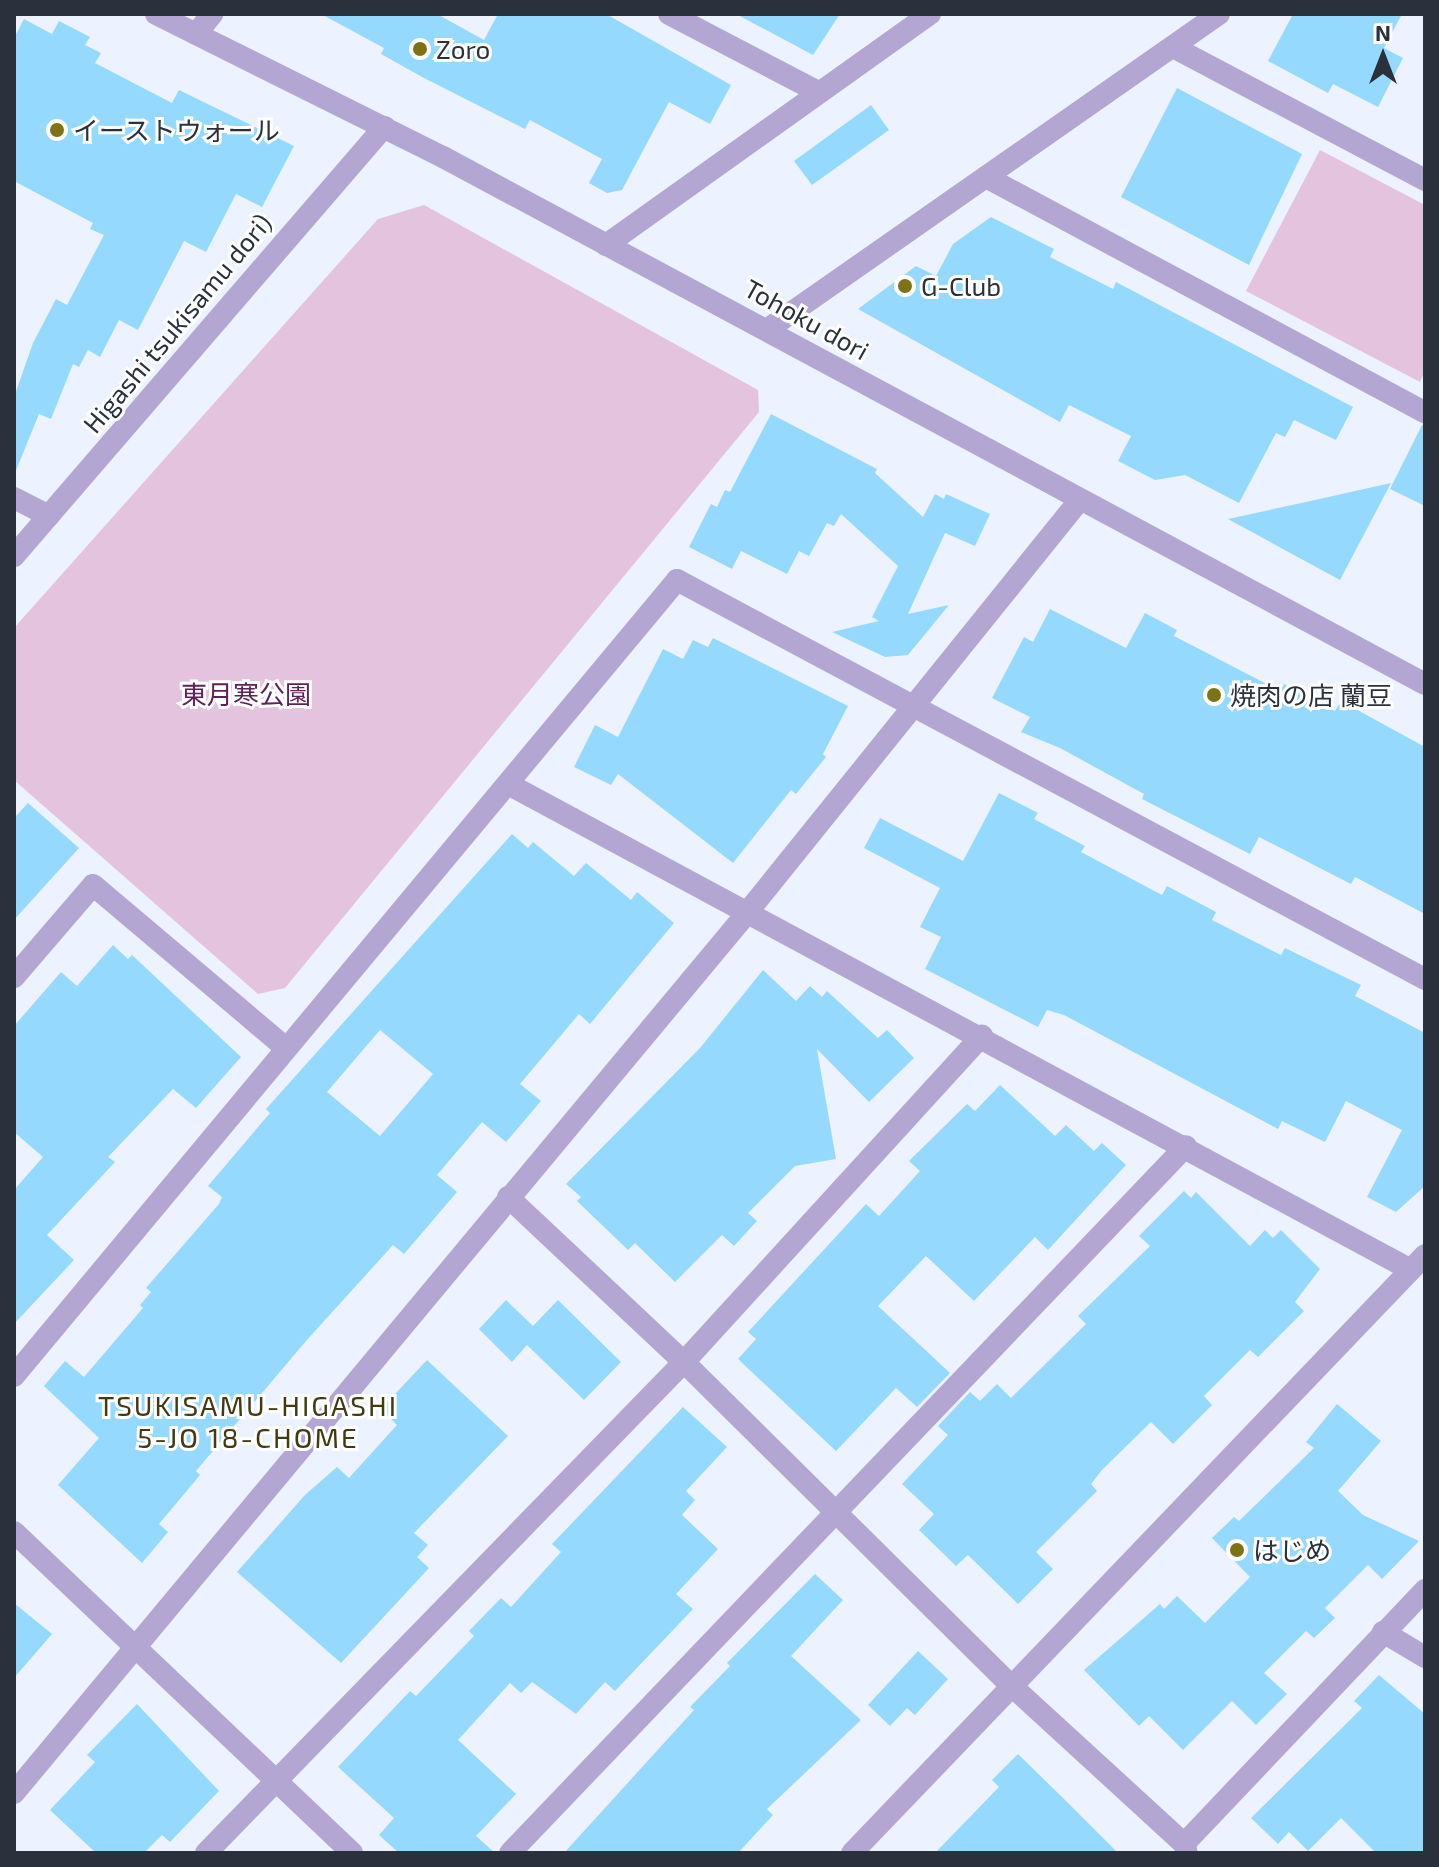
<!DOCTYPE html>
<meta charset="utf-8">
<style>
body{margin:0}
#map{position:relative;width:1439px;height:1867px;overflow:hidden;background:#ecf2ff;font-family:"Exo 2","Noto Sans JP",sans-serif}
div>[style]{position:absolute}
.green>*{inset:0;background:#e4c3de}
.building>*{inset:0;background:#96d9fe}
.minor>*{height:22px;margin:-11px;padding:0 11px;transform-origin:11px;border-radius:11px;background:#b4a6d2}
.tertiary>*{height:22px;margin:-11px;padding:0 11px;transform-origin:11px;border-radius:11px;background:#b4a6d2}
.dots>*{width:22px;height:22px;translate:-50% -50%;box-sizing:border-box;border:4px solid #fff;border-radius:50%}
span{translate:-50% -50%;white-space:nowrap;text-align:center;line-height:1.15;-webkit-text-stroke:6px #fff;paint-order:stroke}
.poi-label{font-size:26px;color:#2a303c}
.left{translate:0 -50%;text-align:left}
.street-label{font-size:26px;color:#2a303c}
.park-label{font-size:26px;color:#5f2258}
.neighbourhood-label{font-size:28px;color:#403b11;letter-spacing:2px}
.frame{position:absolute;inset:0;border:16px solid #2a303c;pointer-events:none}
.north{position:absolute;left:1343px;top:16px;width:80px;height:80px;-webkit-text-stroke:6px #fff;paint-order:stroke;rotate:0deg;font-size:22px;font-weight:700;line-height:32px;text-align:center;color:#2a303c}
.north::after{content:'';display:block;margin:auto;width:28px;height:36px;background:#2a303c;clip-path:polygon(50% 0,100% 100%,50% 72%,0 100%)}
</style>
<div id="map">
<div class="green">
<div style="clip-path:polygon(1320px 150px,1425px 205px,1425px 371px,1420px 382px,1246px 291px)"></div>
<div style="clip-path:polygon(424px 205px,758px 390px,759px 412px,285px 988px,258px 994px,14px 780px,14px 628px,378px 219px)"></div>
</div>
<div class="building">
<div style="clip-path:polygon(321px 14px,437px 14px,484px 40px,498px 14px,606px 14px,731px 85px,710px 124px,669px 102px,622px 190px,607px 193px,589px 183px,602px 159px,530px 120px,525px 129px,424px 78px,381px 54px,384px 48px)"></div>
<div style="clip-path:polygon(736px 14px,840px 14px,813px 55px)"></div>
<div style="clip-path:polygon(1293px 14px,1402px 14px,1384px 48px,1403px 58px,1378px 107px,1333px 84px,1328px 93px,1268px 61px)"></div>
<div style="clip-path:polygon(24px 19px,52px 34px,59px 21px,90px 37px,85px 45px,101px 53px,95px 63px,172px 103px,179px 90px,294px 146px,262px 207px,236px 194px,206px 252px,184px 241px,138px 330px,119px 320px,100px 357px,88px 350px,79px 367px,73px 364px,51px 419px,39px 414px,15px 473px,14px 397px,33px 343px,56px 299px,67px 305px,104px 235px,90px 229px,93px 223px,14px 181px,14px 38px)"></div>
<div style="clip-path:polygon(1177px 88px,1302px 154px,1249px 265px,1121px 197px)"></div>
<div style="clip-path:polygon(871px 105px,889px 130px,812px 185px,794px 161px)"></div>
<div style="clip-path:polygon(991px 217px,1054px 249px,1050px 257px,1113px 289px,1116px 282px,1353px 407px,1336px 440px,1294px 420px,1285px 437px,1276px 433px,1239px 503px,1185px 475px,1155px 480px,1118px 461px,1131px 436px,1069px 405px,1060px 422px,858px 309px,916px 266px,936px 276px,953px 244px)"></div>
<div style="clip-path:polygon(771px 414px,877px 469px,875px 473px,923px 517px,935px 494px,944px 499px,946px 494px,990px 514px,975px 546px,945px 533px,908px 614px,949px 605px,908px 655px,885px 657px,832px 632px,879px 621px,872px 617px,898px 566px,841px 514px,834px 526px,827px 523px,809px 556px,799px 551px,787px 574px,741px 551px,732px 569px,689px 547px,711px 504px,717px 507px,725px 490px,730px 492px)"></div>
<div style="clip-path:polygon(1422px 425px,1425px 426px,1425px 506px,1390px 489px)"></div>
<div style="clip-path:polygon(1391px 483px,1340px 580px,1228px 519px,1306px 502px)"></div>
<div style="clip-path:polygon(1050px 609px,1126px 648px,1145px 613px,1177px 630px,1174px 636px,1280px 691px,1284px 684px,1335px 711px,1341px 701px,1425px 747px,1425px 914px,1355px 877px,1351px 884px,1259px 837px,1250px 854px,1142px 799px,1144px 794px,1060px 748px,1021px 732px,1030px 717px,992px 698px,1024px 637px,1033px 642px)"></div>
<div style="clip-path:polygon(713px 638px,848px 706px,823px 754px,826px 757px,796px 794px,791px 790px,733px 863px,618px 774px,611px 785px,574px 767px,595px 725px,618px 737px,663px 649px,683px 659px,693px 640px,708px 647px)"></div>
<div style="clip-path:polygon(999px 793px,1038px 813px,1034px 819px,1085px 846px,1081px 852px,1162px 895px,1167px 886px,1216px 912px,1212px 920px,1281px 955px,1285px 948px,1361px 985px,1355px 996px,1425px 1033px,1425px 1186px,1396px 1212px,1367px 1197px,1402px 1130px,1346px 1101px,1325px 1142px,1282px 1121px,1278px 1129px,1064px 1015px,1047px 1010px,1038px 1027px,925px 969px,941px 937px,920px 927px,940px 888px,864px 848px,880px 818px,963px 861px)"></div>
<div style="clip-path:polygon(28px 803px,79px 848px,14px 920px,14px 818px)"></div>
<div style="clip-path:polygon(evenodd,512px 834px,528px 848px,533px 842px,574px 876px,586px 863px,631px 900px,637px 892px,674px 923px,590px 1024px,579px 1014px,520px 1084px,541px 1101px,506px 1142px,482px 1122px,437px 1175px,457px 1192px,404px 1254px,393px 1245px,306px 1341px,196px 1471px,200px 1475px,159px 1524px,168px 1532px,142px 1563px,58px 1485px,99px 1438px,44px 1386px,65px 1361px,84px 1377px,143px 1308px,140px 1305px,151px 1292px,146px 1288px,219px 1204px,222px 1197px,208px 1186px,270px 1113px,266px 1109px,512px 834px,380px 1030px,433px 1074px,380px 1136px,327px 1092px,380px 1030px)"></div>
<div style="clip-path:polygon(113px 945px,128px 959px,132px 955px,241px 1057px,196px 1108px,173px 1089px,108px 1157px,115px 1162px,47px 1235px,74px 1260px,14px 1324px,14px 1190px,43px 1157px,14px 1132px,14px 1026px,61px 972px,77px 986px)"></div>
<div style="clip-path:polygon(763px 970px,796px 1001px,810px 986px,822px 997px,827px 991px,878px 1038px,887px 1030px,914px 1058px,869px 1102px,817px 1049px,836px 1159px,795px 1166px,748px 1213px,757px 1221px,734px 1246px,722px 1235px,675px 1282px,635px 1243px,628px 1250px,577px 1201px,581px 1197px,566px 1184px,700px 1048px)"></div>
<div style="clip-path:polygon(1000px 1085px,1055px 1136px,1066px 1125px,1094px 1151px,1102px 1143px,1126px 1165px,1048px 1250px,1035px 1237px,974px 1301px,926px 1256px,878px 1306px,950px 1373px,917px 1407px,896px 1388px,836px 1451px,738px 1359px,756px 1339px,748px 1332px,866px 1204px,879px 1216px,920px 1171px,909px 1161px,967px 1104px,975px 1111px)"></div>
<div style="clip-path:polygon(1184px 1191px,1191px 1198px,1196px 1192px,1250px 1246px,1265px 1230px,1273px 1238px,1281px 1230px,1320px 1269px,1295px 1302px,1304px 1311px,1258px 1357px,1250px 1350px,1204px 1396px,1212px 1405px,1173px 1444px,1151px 1422px,1102px 1470px,1091px 1484px,1097px 1491px,1036px 1552px,1053px 1569px,1018px 1604px,968px 1555px,956px 1566px,919px 1530px,934px 1514px,902px 1484px,948px 1435px,938px 1426px,970px 1392px,980px 1401px,997px 1384px,1011px 1398px,1086px 1324px,1078px 1316px,1150px 1246px,1139px 1236px)"></div>
<div style="clip-path:polygon(506px 1300px,533px 1326px,558px 1300px,621px 1362px,584px 1400px,527px 1345px,512px 1362px,479px 1329px)"></div>
<div style="clip-path:polygon(427px 1360px,508px 1436px,414px 1533px,428px 1545px,417px 1557px,429px 1568px,341px 1663px,237px 1572px,305px 1495px,337px 1467px,349px 1478px,397px 1425px,381px 1409px)"></div>
<div style="clip-path:polygon(1337px 1404px,1381px 1441px,1338px 1491px,1363px 1515px,1419px 1541px,1382px 1579px,1368px 1565px,1325px 1608px,1335px 1618px,1314px 1638px,1306px 1631px,1264px 1673px,1287px 1694px,1256px 1725px,1232px 1701px,1183px 1750px,1149px 1716px,1139px 1726px,1084px 1670px,1160px 1604px,1164px 1609px,1177px 1596px,1205px 1623px,1250px 1577px,1212px 1538px,1234px 1517px,1239px 1521px,1314px 1448px,1306px 1442px)"></div>
<div style="clip-path:polygon(683px 1407px,727px 1447px,686px 1491px,695px 1500px,682px 1515px,718px 1549px,676px 1594px,693px 1609px,615px 1691px,605px 1682px,576px 1714px,532px 1682px,521px 1693px,510px 1683px,458px 1740px,516px 1794px,476px 1836px,495px 1853px,399px 1853px,379px 1835px,394px 1818px,338px 1767px,410px 1691px,416px 1696px,474px 1636px,469px 1631px,501px 1598px,511px 1607px,561px 1552px,552px 1544px)"></div>
<div style="clip-path:polygon(815px 1574px,843px 1600px,791px 1656px,861px 1720px,767px 1809px,773px 1815px,738px 1853px,564px 1853px,694px 1710px,690px 1707px,730px 1666px,727px 1663px)"></div>
<div style="clip-path:polygon(14px 1603px,52px 1634px,14px 1678px)"></div>
<div style="clip-path:polygon(918px 1651px,948px 1679px,915px 1715px,907px 1708px,890px 1726px,868px 1705px)"></div>
<div style="clip-path:polygon(1379px 1675px,1425px 1714px,1425px 1853px,1376px 1853px,1341px 1818px,1308px 1851px,1289px 1832px,1278px 1844px,1251px 1818px,1362px 1708px,1354px 1701px)"></div>
<div style="clip-path:polygon(137px 1704px,219px 1791px,170px 1842px,162px 1835px,144px 1853px,96px 1853px,50px 1810px,95px 1762px,87px 1755px)"></div>
<div style="clip-path:polygon(1018px 1754px,1061px 1796px,1118px 1853px,935px 1853px,999px 1787px,992px 1780px)"></div>
</div>
<div class="minor">
<div style="left:669px;top:14px;width:168px;rotate:27.6deg"></div>
<div style="left:196px;top:34px;width:26px;rotate:-51deg"></div>
<div style="left:1173px;top:47px;width:285px;rotate:27.8deg"></div>
<div style="left:986px;top:177px;width:498px;rotate:28.2deg"></div>
<div style="left:606px;top:245px;width:398px;rotate:-35.5deg"></div>
<div style="left:768px;top:329px;width:550px;rotate:-34.93deg"></div>
<div style="left:14px;top:498px;width:39px;rotate:27deg"></div>
<div style="left:508px;top:784px;width:1025px;rotate:28.29deg"></div>
<div style="left:14px;top:977px;width:121px;rotate:-49.3deg"></div>
<div style="left:93px;top:885px;width:251px;rotate:40.2deg"></div>
<div style="left:508px;top:1197px;width:241px;rotate:43.2deg"></div>
<div style="left:684px;top:1362px;width:464px;rotate:44.7deg"></div>
<div style="left:1014px;top:1688px;width:231px;rotate:42.5deg"></div>
<div style="left:1184px;top:1844px;width:9px;rotate:72deg"></div>
<div style="left:14px;top:1376px;width:1036px;rotate:-50.21deg"></div>
<div style="left:677px;top:580px;width:848px;rotate:28.08deg"></div>
<div style="left:14px;top:1532px;width:466px;rotate:43.5deg"></div>
<div style="left:1383px;top:1632px;width:49px;rotate:30.8deg"></div>
<div style="left:14px;top:1793px;width:1144px;rotate:-50.21deg"></div>
<div style="left:746px;top:914px;width:529px;rotate:-51.14deg"></div>
<div style="left:1184px;top:1844px;width:350px;rotate:-46.5deg"></div>
<div style="left:206px;top:1853px;width:685px;rotate:-45.77deg"></div>
<div style="left:684px;top:1362px;width:442px;rotate:-47.6deg"></div>
<div style="left:510px;top:1853px;width:978px;rotate:-46.28deg"></div>
<div style="left:852px;top:1853px;width:828px;rotate:-46.22deg"></div>
</div>
<div class="tertiary">
<div style="left:156px;top:14px;width:321px;rotate:26.5deg"></div>
<div style="left:443px;top:157px;width:1114px;rotate:28.22deg"></div>
<div style="left:14px;top:556px;width:567px;rotate:-49.22deg"></div>
</div>
<div class="dots">
<div style="left:420px;top:49px;background:#7e7314"></div>
<div style="left:57px;top:130px;background:#7e7314"></div>
<div style="left:905px;top:286px;background:#7e7314"></div>
<div style="left:1214px;top:695px;background:#7e7314"></div>
<div style="left:1237px;top:1550px;background:#7e7314"></div>
</div>
<div class="poi-label">
<span class="left" style="left:436px;top:49px">Zoro</span>
<span class="left" style="left:73px;top:130px">イーストウォール</span>
<span class="left" style="left:921px;top:286px">G-Club</span>
<span class="left" style="left:1230px;top:695px">焼肉の店 蘭豆</span>
<span class="left" style="left:1253px;top:1550px">はじめ</span>
</div>
<div class="street-label">
<span style="left:807px;top:319px;rotate:29deg">Tohoku dori</span>
<span style="left:177px;top:323px;rotate:-50deg">Higashi tsukisamu dori)</span>
</div>
<div class="park-label">
<span style="left:246px;top:694px">東月寒公園</span>
</div>
<div class="neighbourhood-label">
<span style="left:248px;top:1421px">TSUKISAMU-HIGASHI<br>5-JO 18-CHOME</span>
</div>
<div class="frame"></div>
<div class="north">N</div>
</div>
